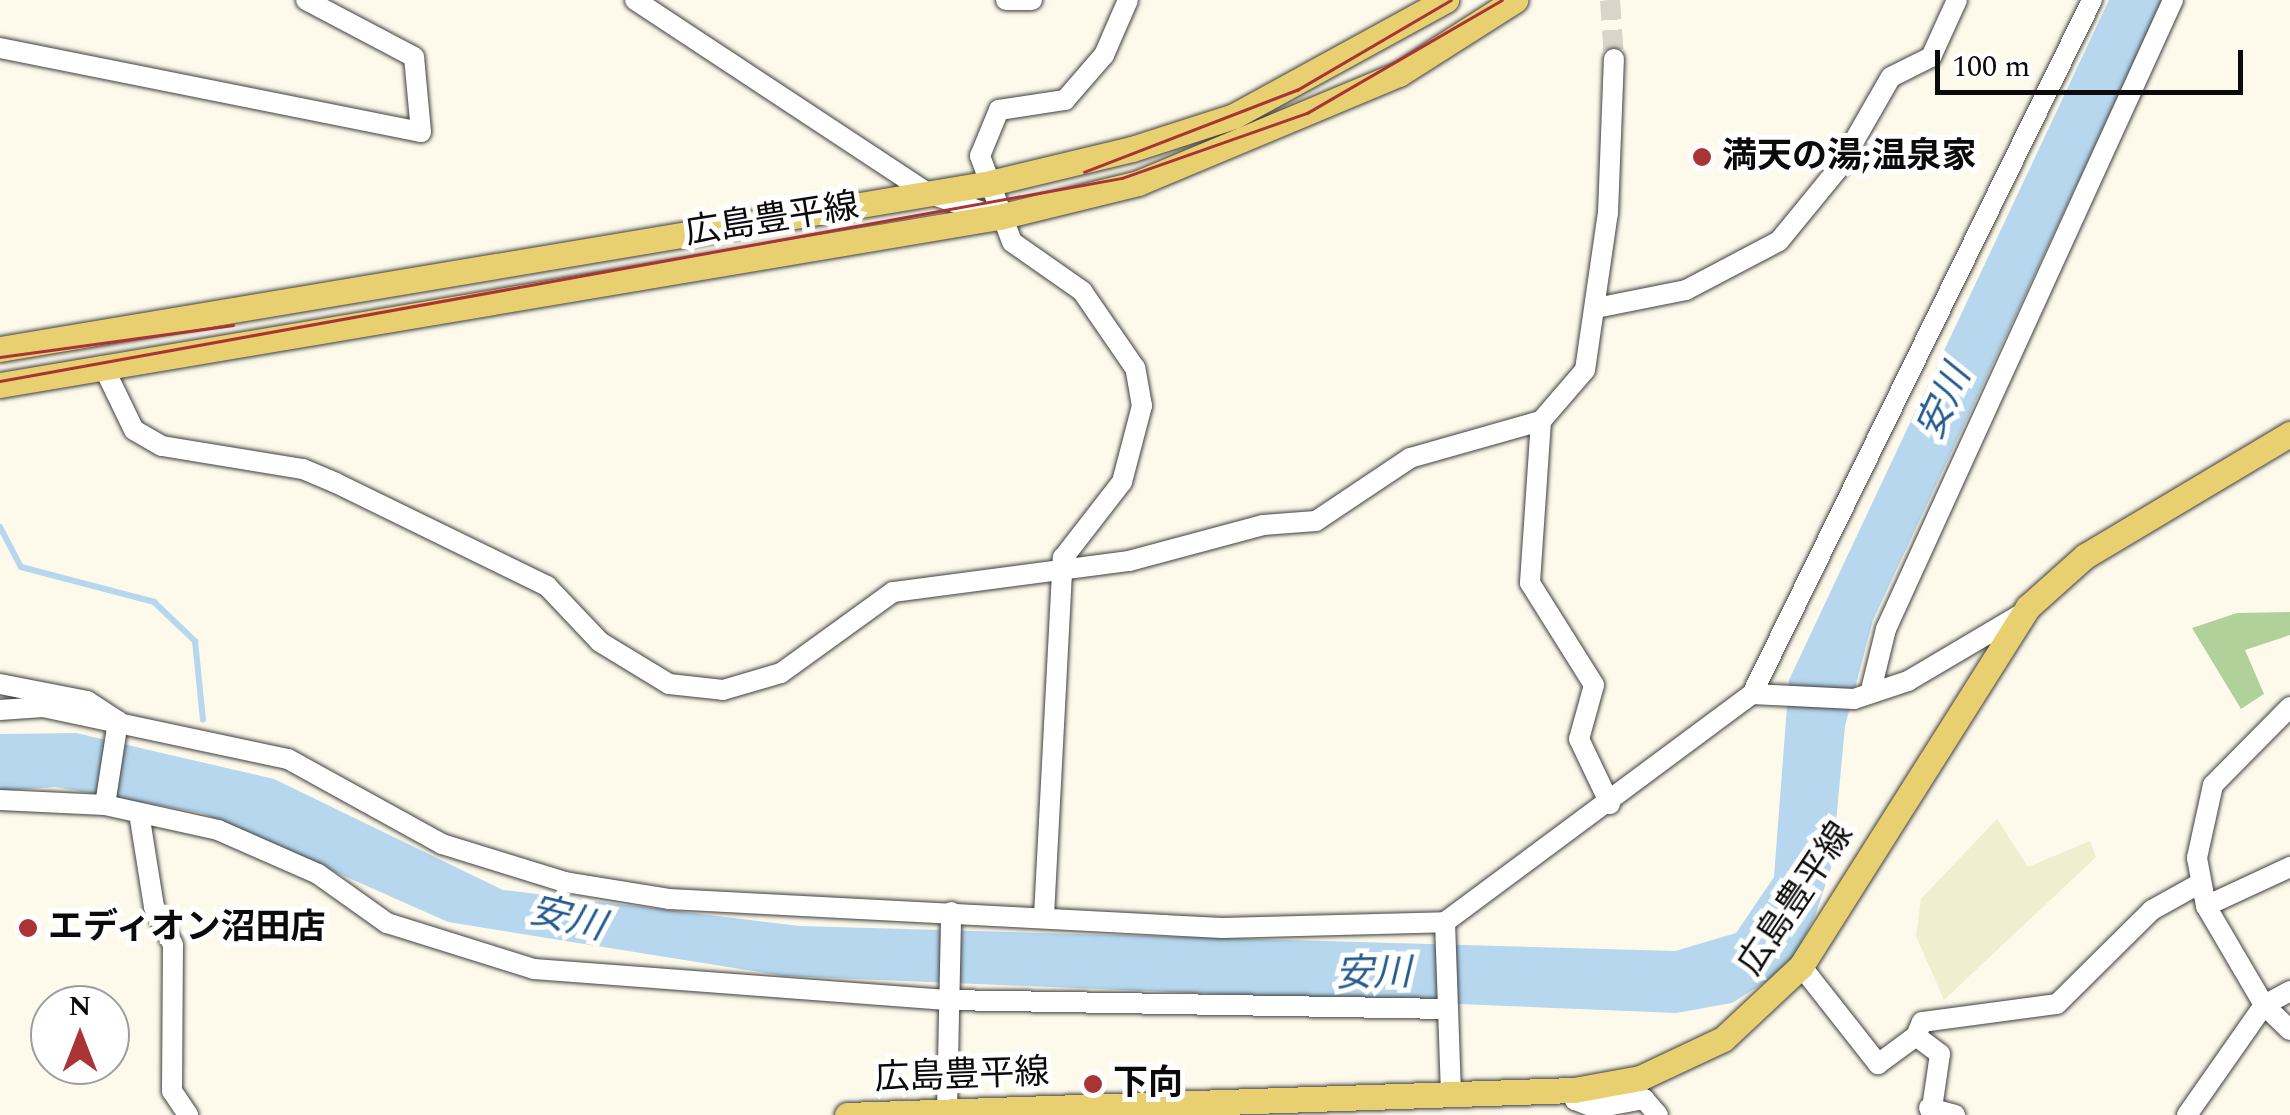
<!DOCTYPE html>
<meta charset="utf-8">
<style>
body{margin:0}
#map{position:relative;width:2290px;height:1115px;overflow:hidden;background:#fdfaeb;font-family:Spectral,"Noto Sans JP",serif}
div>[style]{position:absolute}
.farmland>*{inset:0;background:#efeece}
.forest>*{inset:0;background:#b1d19b}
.water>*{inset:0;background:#b6d7ee}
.stream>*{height:6px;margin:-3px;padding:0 3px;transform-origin:3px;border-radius:3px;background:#b6d7ee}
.minor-tunnel>*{height:20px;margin-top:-10px;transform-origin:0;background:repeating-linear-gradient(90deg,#d9d6c9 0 20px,transparent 0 30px)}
.roads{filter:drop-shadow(0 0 2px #3e3e3e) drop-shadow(0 0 2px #3e3e3e)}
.minor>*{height:20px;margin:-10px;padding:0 10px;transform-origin:10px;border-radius:10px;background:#fff}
.major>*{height:25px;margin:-12.5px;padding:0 12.5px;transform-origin:12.5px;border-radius:12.5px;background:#e8cf70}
.tram>*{height:2.5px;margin:-1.25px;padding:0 1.25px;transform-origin:1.25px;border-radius:1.25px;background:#aa3435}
.dots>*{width:28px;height:28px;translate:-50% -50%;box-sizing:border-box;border:5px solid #fff;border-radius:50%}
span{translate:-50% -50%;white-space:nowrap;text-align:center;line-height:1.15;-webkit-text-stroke:10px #fff;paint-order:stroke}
.poi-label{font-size:35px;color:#0b0b0b;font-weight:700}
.left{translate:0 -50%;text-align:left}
.street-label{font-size:35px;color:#0b0b0b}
.water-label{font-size:38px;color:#245b8d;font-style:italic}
.north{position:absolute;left:30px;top:985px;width:100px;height:100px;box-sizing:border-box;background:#fff;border:2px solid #9d9d9d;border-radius:50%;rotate:0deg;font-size:28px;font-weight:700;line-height:40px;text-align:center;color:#0b0b0b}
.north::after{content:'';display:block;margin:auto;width:35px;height:45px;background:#aa3435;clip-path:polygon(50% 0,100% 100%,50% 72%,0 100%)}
.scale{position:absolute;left:1935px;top:50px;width:308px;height:45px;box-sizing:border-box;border:5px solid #0b0b0b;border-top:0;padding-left:12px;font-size:30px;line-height:35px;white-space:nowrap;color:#0b0b0b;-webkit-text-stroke:8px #fff;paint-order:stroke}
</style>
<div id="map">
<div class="farmland">
<div style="clip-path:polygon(1997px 819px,2028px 867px,2090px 841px,2096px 857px,1944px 1000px,1916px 936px,1921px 899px)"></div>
</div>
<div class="forest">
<div style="clip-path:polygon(2290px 612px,2290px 635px,2245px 650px,2264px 694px,2241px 709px,2192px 628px,2237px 613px)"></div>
</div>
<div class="water">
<div style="clip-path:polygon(2109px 0,2163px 0,1873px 620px,1845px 726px,1832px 865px,1815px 916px,1788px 968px,1732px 1003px,1676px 1013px,784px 976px,448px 922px,202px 813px,55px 787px,0 791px,0 734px,76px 733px,274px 779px,503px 890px,800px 926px,1675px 951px,1736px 933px,1774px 877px,1789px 680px)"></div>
</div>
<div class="stream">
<div style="left:0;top:527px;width:45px;rotate:62.3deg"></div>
<div style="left:21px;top:567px;width:138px;rotate:14.7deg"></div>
<div style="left:154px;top:602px;width:57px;rotate:43.6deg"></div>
<div style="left:195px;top:641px;width:79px;rotate:84.2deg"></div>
</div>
<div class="minor-tunnel">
<div style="left:1610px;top:0;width:59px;rotate:86.1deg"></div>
</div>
<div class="roads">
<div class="minor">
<div style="left:635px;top:0;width:351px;rotate:33.4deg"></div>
<div style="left:928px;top:193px;width:73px;rotate:19.2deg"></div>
<div style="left:1006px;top:0;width:26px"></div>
<div style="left:0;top:48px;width:429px;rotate:11.3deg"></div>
<div style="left:421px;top:132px;width:75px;rotate:-95.3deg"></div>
<div style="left:414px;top:57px;width:122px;rotate:-152.2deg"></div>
<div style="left:1596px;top:308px;width:92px;rotate:-11.3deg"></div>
<div style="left:1686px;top:290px;width:105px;rotate:-27.8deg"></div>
<div style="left:1779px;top:241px;width:93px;rotate:-50.7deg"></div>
<div style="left:1838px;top:169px;width:106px;rotate:-60.1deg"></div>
<div style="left:1891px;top:77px;width:45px;rotate:-26.6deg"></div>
<div style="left:1931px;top:57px;width:63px;rotate:-65.5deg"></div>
<div style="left:103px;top:366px;width:71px;rotate:64.2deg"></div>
<div style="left:134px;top:430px;width:32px;rotate:30deg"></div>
<div style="left:162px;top:446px;width:143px;rotate:9.3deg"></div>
<div style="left:303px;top:469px;width:36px;rotate:23deg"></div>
<div style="left:336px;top:483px;width:235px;rotate:26deg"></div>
<div style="left:547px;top:586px;width:77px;rotate:46.6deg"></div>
<div style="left:600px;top:642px;width:81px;rotate:31.3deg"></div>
<div style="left:669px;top:684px;width:54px;rotate:6.3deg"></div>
<div style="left:723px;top:690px;width:60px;rotate:-16.3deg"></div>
<div style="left:781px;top:673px;width:138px;rotate:-35.9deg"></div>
<div style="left:893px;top:592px;width:238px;rotate:-7.5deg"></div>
<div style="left:1129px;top:561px;width:139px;rotate:-15deg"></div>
<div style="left:1263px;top:525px;width:53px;rotate:-4.3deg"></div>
<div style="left:1316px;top:521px;width:113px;rotate:-33.8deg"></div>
<div style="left:1410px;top:458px;width:136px;rotate:-15.8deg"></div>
<div style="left:1541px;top:421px;width:67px;rotate:-49.2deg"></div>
<div style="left:1585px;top:370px;width:159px;rotate:-81.7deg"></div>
<div style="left:1608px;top:213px;width:154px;rotate:-87.8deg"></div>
<div style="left:1541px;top:421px;width:162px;rotate:93.9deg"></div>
<div style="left:1530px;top:583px;width:120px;rotate:57.9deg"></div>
<div style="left:1594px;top:685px;width:56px;rotate:105.5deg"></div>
<div style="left:1579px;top:739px;width:72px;rotate:64.5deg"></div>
<div style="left:0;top:684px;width:89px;rotate:11.1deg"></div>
<div style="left:87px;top:701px;width:37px;rotate:33deg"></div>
<div style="left:118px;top:721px;width:85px;rotate:98.8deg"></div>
<div style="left:1871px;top:690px;width:63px;rotate:-76.2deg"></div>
<div style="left:1886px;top:629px;width:691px;rotate:-65.47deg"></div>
<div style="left:1752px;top:694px;width:102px;rotate:2.8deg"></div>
<div style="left:1854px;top:699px;width:57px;rotate:-18.4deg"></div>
<div style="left:1908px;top:681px;width:128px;rotate:-30.6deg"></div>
<div style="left:2290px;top:707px;width:110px;rotate:134.6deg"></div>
<div style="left:2213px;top:785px;width:75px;rotate:102.4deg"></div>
<div style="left:2197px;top:858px;width:49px;rotate:79.4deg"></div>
<div style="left:2206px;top:906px;width:115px;rotate:59.6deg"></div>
<div style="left:2264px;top:1005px;width:36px;rotate:44deg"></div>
<div style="left:0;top:710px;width:43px;rotate:-4deg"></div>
<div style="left:43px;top:707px;width:250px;rotate:12deg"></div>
<div style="left:288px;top:759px;width:176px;rotate:28.9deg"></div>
<div style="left:442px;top:844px;width:129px;rotate:17.2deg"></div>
<div style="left:565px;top:882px;width:105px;rotate:9.3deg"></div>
<div style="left:669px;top:899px;width:554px;rotate:3deg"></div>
<div style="left:1222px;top:928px;width:223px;rotate:-1.5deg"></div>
<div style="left:1445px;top:922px;width:382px;rotate:-36.6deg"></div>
<div style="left:1752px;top:694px;width:773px;rotate:-63.9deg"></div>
<div style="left:0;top:800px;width:105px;rotate:2.7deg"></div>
<div style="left:105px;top:805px;width:116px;rotate:12.5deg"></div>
<div style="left:218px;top:830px;width:109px;rotate:23.7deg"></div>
<div style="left:318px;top:874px;width:85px;rotate:35.4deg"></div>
<div style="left:387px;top:923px;width:154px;rotate:17.4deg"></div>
<div style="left:534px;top:969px;width:414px;rotate:4.3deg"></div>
<div style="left:947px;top:1000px;width:501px;rotate:1.03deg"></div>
<div style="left:139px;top:813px;width:95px;rotate:80.9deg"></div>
<div style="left:154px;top:907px;width:42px;rotate:63.4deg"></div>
<div style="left:173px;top:945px;width:146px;rotate:90.4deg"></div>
<div style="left:172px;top:1091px;width:29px;rotate:56deg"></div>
<div style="left:2206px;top:906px;width:93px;rotate:-24.9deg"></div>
<div style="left:1044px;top:916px;width:359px;rotate:-87deg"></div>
<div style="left:1063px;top:558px;width:96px;rotate:-52.2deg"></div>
<div style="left:1122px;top:482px;width:79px;rotate:-75.3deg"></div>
<div style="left:1142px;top:406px;width:39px;rotate:-100deg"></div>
<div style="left:1135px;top:368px;width:93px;rotate:-124.5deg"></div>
<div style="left:1082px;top:291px;width:85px;rotate:-145deg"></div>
<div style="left:1012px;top:242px;width:92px;rotate:-110.4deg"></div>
<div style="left:980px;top:156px;width:50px;rotate:-67.6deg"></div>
<div style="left:999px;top:110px;width:67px;rotate:-8.6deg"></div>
<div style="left:1065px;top:100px;width:60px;rotate:-49.1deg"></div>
<div style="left:1104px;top:55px;width:60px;rotate:-66.4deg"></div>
<div style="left:1445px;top:922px;width:175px;rotate:88deg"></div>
<div style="left:1801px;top:966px;width:125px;rotate:51.8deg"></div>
<div style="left:1878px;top:1064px;width:47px;rotate:-36.4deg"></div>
<div style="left:1916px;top:1036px;width:30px;rotate:37deg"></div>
<div style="left:1940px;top:1054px;width:62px;rotate:98.4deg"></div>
<div style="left:1916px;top:1036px;width:15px;rotate:-67deg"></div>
<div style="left:1922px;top:1022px;width:136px;rotate:-7.6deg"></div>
<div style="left:2057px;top:1004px;width:134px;rotate:-44.7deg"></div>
<div style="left:2152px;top:910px;width:54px;rotate:-29deg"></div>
<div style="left:1574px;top:1090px;width:10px;rotate:84deg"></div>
<div style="left:1575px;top:1100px;width:22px;rotate:21deg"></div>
<div style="left:1596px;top:1108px;width:49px;rotate:-10.6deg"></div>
<div style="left:1644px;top:1099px;width:21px;rotate:49deg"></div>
<div style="left:1929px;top:1108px;width:27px;rotate:15deg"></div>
<div style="left:947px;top:1111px;width:199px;rotate:-88.8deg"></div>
<div style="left:2187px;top:1115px;width:134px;rotate:-55deg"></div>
<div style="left:2264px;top:1005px;width:30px;rotate:-28deg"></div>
</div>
<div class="major">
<div style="left:0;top:349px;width:1000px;rotate:-9.5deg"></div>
<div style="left:986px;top:184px;width:150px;rotate:-13.5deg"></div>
<div style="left:1132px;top:149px;width:107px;rotate:-17.9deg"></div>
<div style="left:1234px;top:116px;width:242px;rotate:-28.7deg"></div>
<div style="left:0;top:385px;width:1013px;rotate:-9.55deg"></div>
<div style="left:999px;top:217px;width:143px;rotate:-13.7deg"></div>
<div style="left:1138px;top:183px;width:283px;rotate:-22.7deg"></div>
<div style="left:1399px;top:74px;width:138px;rotate:-32.5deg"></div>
<div style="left:847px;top:1115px;width:727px;rotate:-1.97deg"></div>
<div style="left:1574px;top:1090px;width:67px;rotate:-10.3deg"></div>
<div style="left:1640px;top:1078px;width:92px;rotate:-25.2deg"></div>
<div style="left:1723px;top:1039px;width:107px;rotate:-43.1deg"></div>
<div style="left:1801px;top:966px;width:425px;rotate:-57.7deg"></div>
<div style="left:2028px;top:607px;width:76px;rotate:-41.8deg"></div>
<div style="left:2085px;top:556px;width:239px;rotate:-30.8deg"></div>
</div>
</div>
<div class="tram">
<div style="left:1084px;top:172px;width:228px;rotate:-21.1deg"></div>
<div style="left:1297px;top:90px;width:178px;rotate:-30.3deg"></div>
<div style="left:0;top:357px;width:235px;rotate:-7.8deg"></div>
<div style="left:0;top:381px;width:1140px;rotate:-10.26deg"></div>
<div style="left:1122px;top:178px;width:196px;rotate:-19.4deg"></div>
<div style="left:1307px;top:113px;width:225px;rotate:-30.1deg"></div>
</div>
<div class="dots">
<div style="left:1702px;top:157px;background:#aa3435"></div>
<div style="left:28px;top:928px;background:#aa3435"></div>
<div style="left:1093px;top:1084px;background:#aa3435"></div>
</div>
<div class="poi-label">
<span class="left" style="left:1722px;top:157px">満天の湯;温泉家</span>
<span class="left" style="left:48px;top:928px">エディオン沼田店</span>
<span class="left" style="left:1113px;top:1084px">下向</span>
</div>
<div class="street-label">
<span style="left:772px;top:220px;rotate:-9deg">広島豊平線</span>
<span style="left:1796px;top:899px;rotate:-56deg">広島豊平線</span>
<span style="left:962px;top:1076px;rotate:-2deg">広島豊平線</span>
</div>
<div class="water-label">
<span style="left:1945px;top:403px;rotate:-65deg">安川</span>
<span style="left:567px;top:920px;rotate:14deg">安川</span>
<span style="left:1373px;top:975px;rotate:-1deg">安川</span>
</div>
<div class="north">N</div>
<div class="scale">100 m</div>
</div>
